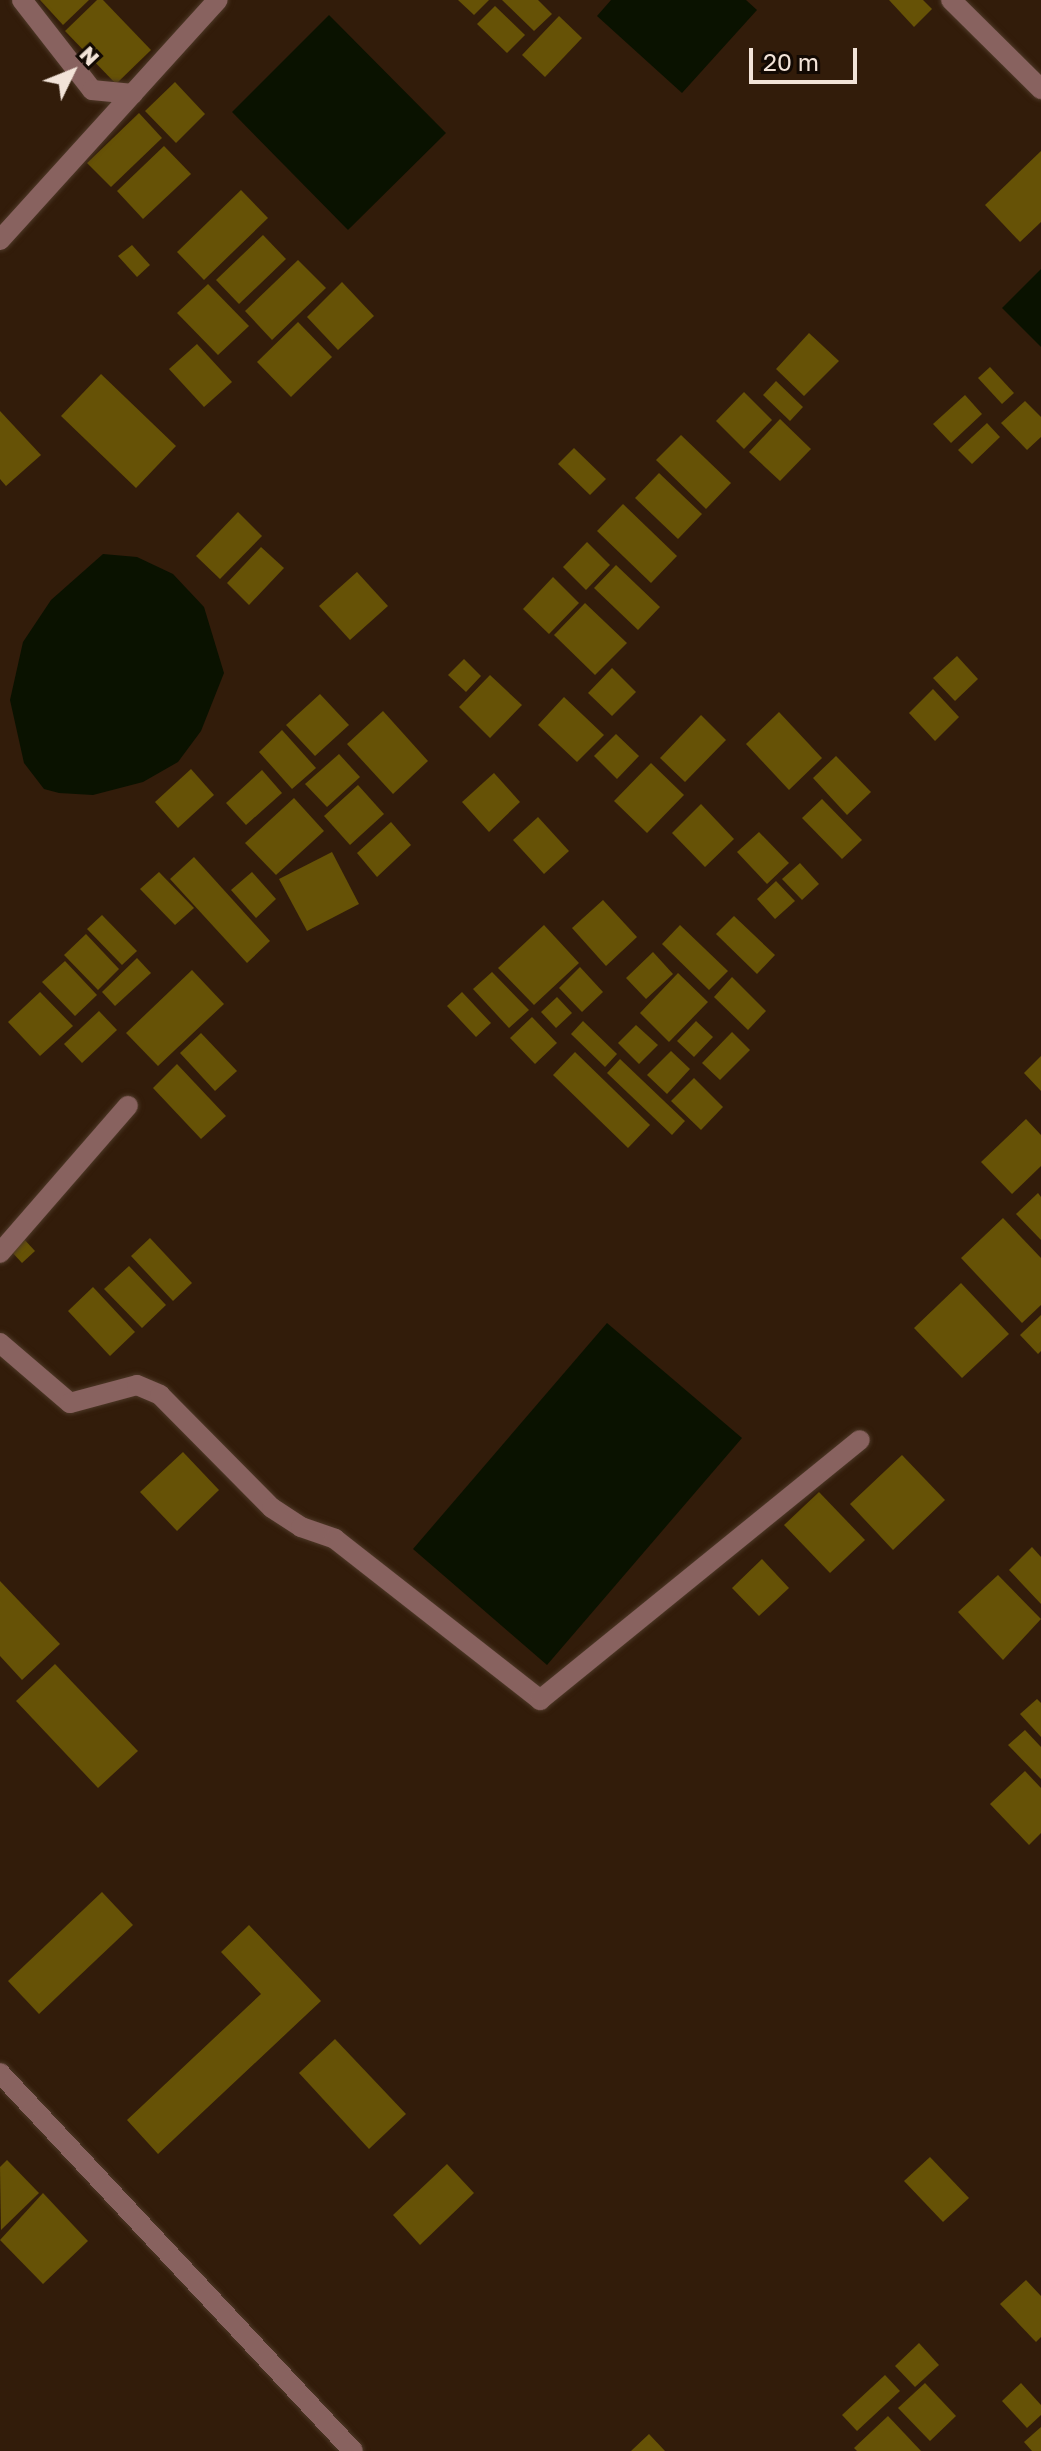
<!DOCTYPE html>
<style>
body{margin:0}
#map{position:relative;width:1041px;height:2451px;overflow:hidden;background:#321c0a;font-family:"Golos Text",sans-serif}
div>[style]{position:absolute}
.water>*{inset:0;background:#0a1200}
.building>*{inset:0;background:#665206}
.roads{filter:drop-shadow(0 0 2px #4d3827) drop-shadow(0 0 2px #4d3827)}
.minor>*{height:20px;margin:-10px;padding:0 10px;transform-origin:10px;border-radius:10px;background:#88625f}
span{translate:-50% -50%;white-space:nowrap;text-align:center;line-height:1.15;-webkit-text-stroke:6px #120903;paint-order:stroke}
.north{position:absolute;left:32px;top:32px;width:80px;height:80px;-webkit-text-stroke:6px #120903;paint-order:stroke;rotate:47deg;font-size:22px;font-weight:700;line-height:32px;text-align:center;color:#f2e3d8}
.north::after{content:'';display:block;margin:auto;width:28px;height:36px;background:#f2e3d8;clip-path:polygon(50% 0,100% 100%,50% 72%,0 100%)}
.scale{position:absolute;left:749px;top:48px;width:108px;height:36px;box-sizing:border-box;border:4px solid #f2e3d8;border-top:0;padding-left:10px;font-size:24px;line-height:28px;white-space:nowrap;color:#f2e3d8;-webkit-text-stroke:6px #120903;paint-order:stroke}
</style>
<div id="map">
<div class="water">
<div style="clip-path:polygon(611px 0,746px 0,757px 10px,682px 93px,597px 16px)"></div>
<div style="clip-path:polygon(329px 15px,446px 133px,348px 230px,232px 112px)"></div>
<div style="clip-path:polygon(1041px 269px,1041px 347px,1002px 308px)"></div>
<div style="clip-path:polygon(103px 554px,137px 557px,173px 574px,204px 607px,224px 673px,201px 731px,178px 762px,143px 782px,93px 795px,59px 793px,44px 789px,24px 763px,10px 700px,23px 642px,51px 600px)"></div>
<div style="clip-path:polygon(607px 1323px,742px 1438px,547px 1665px,413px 1549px)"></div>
</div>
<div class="building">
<div style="clip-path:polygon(40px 0,89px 0,63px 25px)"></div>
<div style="clip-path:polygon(97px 0,103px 0,151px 50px,116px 84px,65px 31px)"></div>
<div style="clip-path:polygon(458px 0,489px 0,474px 15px)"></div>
<div style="clip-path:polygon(502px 0,538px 0,552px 14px,534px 31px)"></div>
<div style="clip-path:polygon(889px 0,923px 0,932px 9px,914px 27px)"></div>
<div style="clip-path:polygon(495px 6px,525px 35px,507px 53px,477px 24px)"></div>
<div style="clip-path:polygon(559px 16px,582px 38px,545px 77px,522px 55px)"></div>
<div style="clip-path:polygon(175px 82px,205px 114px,176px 143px,145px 111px)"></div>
<div style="clip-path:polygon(139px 113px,162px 138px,111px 187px,87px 163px)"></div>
<div style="clip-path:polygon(164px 146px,191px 174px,143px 219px,117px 191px)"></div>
<div style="clip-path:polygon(1041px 151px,1041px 222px,1020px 242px,985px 205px)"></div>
<div style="clip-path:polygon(241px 190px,268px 218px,204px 280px,177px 252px)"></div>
<div style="clip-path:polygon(263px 235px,286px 259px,239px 304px,216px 280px)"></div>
<div style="clip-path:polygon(132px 245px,150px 265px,137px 277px,118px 256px)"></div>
<div style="clip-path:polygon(298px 260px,326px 288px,272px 340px,245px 311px)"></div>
<div style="clip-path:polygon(342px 282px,374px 316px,338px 350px,307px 317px)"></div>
<div style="clip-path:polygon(208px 284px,249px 326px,218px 355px,177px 313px)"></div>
<div style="clip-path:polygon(298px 322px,332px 357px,291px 397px,257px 362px)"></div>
<div style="clip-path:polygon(809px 333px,839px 361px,804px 396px,776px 369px)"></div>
<div style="clip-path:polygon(197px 344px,232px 382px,204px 407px,169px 369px)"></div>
<div style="clip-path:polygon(990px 367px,1014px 393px,1002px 404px,978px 378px)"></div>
<div style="clip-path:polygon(101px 374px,176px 446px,136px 488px,61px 416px)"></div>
<div style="clip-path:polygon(776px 381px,803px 407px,790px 421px,763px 395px)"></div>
<div style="clip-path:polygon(744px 392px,772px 420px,744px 449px,716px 421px)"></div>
<div style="clip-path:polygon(965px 395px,982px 414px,951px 443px,933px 424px)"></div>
<div style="clip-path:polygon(1025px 401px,1041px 417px,1041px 437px,1027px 450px,1001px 423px)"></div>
<div style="clip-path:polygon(0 411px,41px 455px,6px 486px,0 479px)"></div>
<div style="clip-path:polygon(780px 419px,811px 449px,780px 481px,749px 452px)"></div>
<div style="clip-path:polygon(987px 423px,1000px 437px,972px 464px,958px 450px)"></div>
<div style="clip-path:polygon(681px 435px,731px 483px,706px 509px,656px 460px)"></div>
<div style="clip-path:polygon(574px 448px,606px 479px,590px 495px,558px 464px)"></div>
<div style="clip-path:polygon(659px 473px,702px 514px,678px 539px,635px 498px)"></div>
<div style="clip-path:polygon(623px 504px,677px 556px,651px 583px,597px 531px)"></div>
<div style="clip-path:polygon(238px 512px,262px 536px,220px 579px,196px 556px)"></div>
<div style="clip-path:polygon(587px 542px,610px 565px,586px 590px,563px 567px)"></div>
<div style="clip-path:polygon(261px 547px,284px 568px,249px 605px,227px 583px)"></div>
<div style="clip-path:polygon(616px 565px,660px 607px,638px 630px,594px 588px)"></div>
<div style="clip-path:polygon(357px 572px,388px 606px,350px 640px,319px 606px)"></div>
<div style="clip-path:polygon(553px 577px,579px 603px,549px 634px,523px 609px)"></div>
<div style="clip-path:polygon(585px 603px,627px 643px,595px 675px,554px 635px)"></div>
<div style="clip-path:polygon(957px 656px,978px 679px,955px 701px,933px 678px)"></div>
<div style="clip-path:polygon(464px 659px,481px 676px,466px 692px,448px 675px)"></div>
<div style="clip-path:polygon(612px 668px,636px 692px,612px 716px,588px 693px)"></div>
<div style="clip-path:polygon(490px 675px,522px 705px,490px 738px,459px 707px)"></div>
<div style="clip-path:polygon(933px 689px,959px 717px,935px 741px,909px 713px)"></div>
<div style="clip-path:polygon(320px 694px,349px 725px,315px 756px,286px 725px)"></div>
<div style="clip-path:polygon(564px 697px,604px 735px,577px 762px,538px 725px)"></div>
<div style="clip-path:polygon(383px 711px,428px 761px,393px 794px,347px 744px)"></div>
<div style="clip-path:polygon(779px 712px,822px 758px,789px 790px,746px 744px)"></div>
<div style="clip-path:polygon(701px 715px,726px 740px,685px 782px,660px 758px)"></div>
<div style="clip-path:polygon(282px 730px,316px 768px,292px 789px,259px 752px)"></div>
<div style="clip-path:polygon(616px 734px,639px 756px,617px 779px,594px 756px)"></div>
<div style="clip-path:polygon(339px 754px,360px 777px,327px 807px,305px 784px)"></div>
<div style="clip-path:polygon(836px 756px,871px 792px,847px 815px,813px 778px)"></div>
<div style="clip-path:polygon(651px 763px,684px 795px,647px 833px,614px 801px)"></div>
<div style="clip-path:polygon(191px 769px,214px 795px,178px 828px,155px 802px)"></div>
<div style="clip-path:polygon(262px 770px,282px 793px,246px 825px,226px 803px)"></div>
<div style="clip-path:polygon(494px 773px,520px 802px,489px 832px,462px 802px)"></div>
<div style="clip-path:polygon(358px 785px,384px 814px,350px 845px,324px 816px)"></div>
<div style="clip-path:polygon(294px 798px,324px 831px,276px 875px,245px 843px)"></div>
<div style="clip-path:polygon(822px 799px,862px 840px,842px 859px,802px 818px)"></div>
<div style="clip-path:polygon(701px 804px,734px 839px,705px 867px,672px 833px)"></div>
<div style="clip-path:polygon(538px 817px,569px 851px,544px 874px,513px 840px)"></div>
<div style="clip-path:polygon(391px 822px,411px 845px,377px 877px,357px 853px)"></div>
<div style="clip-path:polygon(759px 832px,789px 863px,767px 884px,737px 852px)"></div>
<div style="clip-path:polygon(332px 852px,359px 904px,307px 931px,279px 879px)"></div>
<div style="clip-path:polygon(194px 857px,270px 941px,247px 963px,170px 879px)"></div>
<div style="clip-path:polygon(800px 863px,819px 884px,802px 900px,782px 879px)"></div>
<div style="clip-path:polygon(159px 872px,194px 908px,175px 925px,140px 889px)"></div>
<div style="clip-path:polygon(252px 872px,276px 899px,256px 918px,231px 890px)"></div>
<div style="clip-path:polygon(776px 881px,795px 901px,775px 919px,757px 899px)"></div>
<div style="clip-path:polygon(603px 900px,637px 937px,606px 966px,572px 928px)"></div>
<div style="clip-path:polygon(102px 915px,137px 951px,122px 965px,87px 929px)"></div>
<div style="clip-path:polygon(734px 916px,775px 955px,757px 974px,716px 934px)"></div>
<div style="clip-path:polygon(544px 925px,579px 963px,534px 1005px,498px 968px)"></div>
<div style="clip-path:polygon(680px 925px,728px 971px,709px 990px,662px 944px)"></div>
<div style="clip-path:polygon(86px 934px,119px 969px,98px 990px,64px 955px)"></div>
<div style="clip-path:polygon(653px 952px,673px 974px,646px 999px,626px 978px)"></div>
<div style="clip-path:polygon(137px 958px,151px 973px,115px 1006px,102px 992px)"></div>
<div style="clip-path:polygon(65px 961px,97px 995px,75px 1016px,42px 982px)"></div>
<div style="clip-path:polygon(580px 967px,603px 992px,582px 1012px,559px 988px)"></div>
<div style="clip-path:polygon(192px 970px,224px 1004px,158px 1066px,126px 1033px)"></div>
<div style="clip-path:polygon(492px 972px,529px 1010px,509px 1028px,473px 989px)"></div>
<div style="clip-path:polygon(678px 973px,708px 1002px,669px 1042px,640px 1013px)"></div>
<div style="clip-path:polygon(732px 977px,766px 1011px,748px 1030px,714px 997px)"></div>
<div style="clip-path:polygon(40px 992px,73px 1026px,40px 1056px,8px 1022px)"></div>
<div style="clip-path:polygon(462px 992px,491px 1023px,476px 1037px,447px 1006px)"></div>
<div style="clip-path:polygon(557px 997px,572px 1013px,556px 1028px,541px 1012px)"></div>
<div style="clip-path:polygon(99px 1011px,117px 1030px,82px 1063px,64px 1044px)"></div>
<div style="clip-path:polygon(532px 1017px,557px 1043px,535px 1064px,510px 1038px)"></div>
<div style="clip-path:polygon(583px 1021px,617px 1054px,605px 1067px,571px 1034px)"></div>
<div style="clip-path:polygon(696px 1021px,713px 1037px,694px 1057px,677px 1041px)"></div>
<div style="clip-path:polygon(636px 1025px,658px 1045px,639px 1064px,618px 1043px)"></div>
<div style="clip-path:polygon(732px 1032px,750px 1050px,720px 1080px,702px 1063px)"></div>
<div style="clip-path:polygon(201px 1033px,237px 1071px,215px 1091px,180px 1053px)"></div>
<div style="clip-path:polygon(671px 1051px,690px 1069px,667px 1094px,647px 1075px)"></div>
<div style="clip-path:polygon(575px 1052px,650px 1125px,628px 1148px,553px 1075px)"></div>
<div style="clip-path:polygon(1041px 1056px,1041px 1091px,1024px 1073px)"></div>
<div style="clip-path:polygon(620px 1059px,685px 1121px,672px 1135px,607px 1073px)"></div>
<div style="clip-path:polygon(177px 1064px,226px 1116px,201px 1139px,153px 1088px)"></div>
<div style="clip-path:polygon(694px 1078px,723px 1107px,701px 1130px,671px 1101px)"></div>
<div style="clip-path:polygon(1026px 1119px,1041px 1135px,1041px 1166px,1012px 1194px,981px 1162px)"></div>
<div style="clip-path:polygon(1038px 1193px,1041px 1197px,1041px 1240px,1016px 1214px)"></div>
<div style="clip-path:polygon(1003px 1218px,1041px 1258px,1041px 1305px,1022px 1323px,961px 1258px)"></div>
<div style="clip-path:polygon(23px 1238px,35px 1251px,22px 1263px,10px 1250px)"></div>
<div style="clip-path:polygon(150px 1238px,192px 1283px,173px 1301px,131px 1256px)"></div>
<div style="clip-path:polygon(129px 1266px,166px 1305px,142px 1328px,104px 1289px)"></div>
<div style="clip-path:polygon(961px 1283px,1009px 1334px,962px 1378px,914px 1328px)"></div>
<div style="clip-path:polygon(93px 1287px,135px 1332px,110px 1356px,68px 1311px)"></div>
<div style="clip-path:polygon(1041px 1315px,1041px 1351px,1038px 1354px,1020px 1335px)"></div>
<div style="clip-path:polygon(183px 1452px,219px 1490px,177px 1531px,140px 1492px)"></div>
<div style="clip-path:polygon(902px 1455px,945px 1500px,893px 1550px,850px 1504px)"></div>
<div style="clip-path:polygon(819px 1492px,865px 1540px,830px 1573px,784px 1525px)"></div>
<div style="clip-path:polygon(1032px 1547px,1041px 1557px,1041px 1604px,1009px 1570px)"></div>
<div style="clip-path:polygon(762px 1559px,789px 1588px,759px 1616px,732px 1588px)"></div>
<div style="clip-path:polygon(998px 1575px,1041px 1619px,1003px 1660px,958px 1612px)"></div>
<div style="clip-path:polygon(0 1581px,60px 1644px,22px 1680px,0 1656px)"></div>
<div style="clip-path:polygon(55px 1664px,138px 1751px,98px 1788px,16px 1701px)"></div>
<div style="clip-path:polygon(1037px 1699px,1041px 1703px,1041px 1737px,1020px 1714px)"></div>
<div style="clip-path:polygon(1025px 1730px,1041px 1747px,1041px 1779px,1008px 1745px)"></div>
<div style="clip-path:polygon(1025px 1771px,1041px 1788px,1041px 1833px,1029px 1845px,990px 1804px)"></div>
<div style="clip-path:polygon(102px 1892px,133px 1925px,39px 2014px,8px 1981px)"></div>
<div style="clip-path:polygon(249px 1925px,321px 2001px,158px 2154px,127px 2120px,261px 1994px,221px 1952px)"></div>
<div style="clip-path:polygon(335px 2039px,406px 2114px,369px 2149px,299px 2073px)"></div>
<div style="clip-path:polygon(930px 2157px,969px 2198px,943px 2222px,904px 2181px)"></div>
<div style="clip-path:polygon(7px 2160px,39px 2193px,1px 2230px,0 2167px)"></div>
<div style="clip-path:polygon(447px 2164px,474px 2193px,420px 2245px,393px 2215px)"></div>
<div style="clip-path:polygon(43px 2193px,88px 2241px,43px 2284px,0 2240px)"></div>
<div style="clip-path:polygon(1026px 2280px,1041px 2296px,1041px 2337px,1036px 2342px,1000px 2304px)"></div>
<div style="clip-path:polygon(919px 2343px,939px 2365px,915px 2387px,895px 2366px)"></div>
<div style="clip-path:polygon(885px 2375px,900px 2391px,857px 2431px,842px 2415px)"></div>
<div style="clip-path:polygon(925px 2383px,956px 2416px,930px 2441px,898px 2408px)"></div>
<div style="clip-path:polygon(1021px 2383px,1041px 2405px,1041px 2415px,1027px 2428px,1002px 2401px)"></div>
<div style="clip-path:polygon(888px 2416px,921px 2451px,857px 2451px,854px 2448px)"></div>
<div style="clip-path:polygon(1041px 2427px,1041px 2451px,1032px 2451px,1024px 2442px)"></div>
<div style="clip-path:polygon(649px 2434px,665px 2451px,631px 2451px)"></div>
</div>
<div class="roads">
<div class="minor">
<div style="left:22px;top:0;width:114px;rotate:52.1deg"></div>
<div style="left:92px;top:90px;width:41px;rotate:5.6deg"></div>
<div style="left:951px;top:0;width:127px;rotate:44.7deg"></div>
<div style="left:0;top:240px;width:324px;rotate:-47.8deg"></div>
<div style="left:0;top:1253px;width:195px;rotate:-49deg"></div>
<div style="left:0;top:1343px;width:92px;rotate:40.6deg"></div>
<div style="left:70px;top:1403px;width:69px;rotate:-15deg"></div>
<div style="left:137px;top:1385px;width:25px;rotate:23deg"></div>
<div style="left:160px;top:1395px;width:159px;rotate:45.3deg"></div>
<div style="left:272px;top:1508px;width:35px;rotate:33deg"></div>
<div style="left:301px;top:1527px;width:36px;rotate:19deg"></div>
<div style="left:335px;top:1539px;width:261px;rotate:38.1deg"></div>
<div style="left:540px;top:1700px;width:412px;rotate:-39.1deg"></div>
<div style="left:0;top:2073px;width:517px;rotate:46.96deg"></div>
</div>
</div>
<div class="north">N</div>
<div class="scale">20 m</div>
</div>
